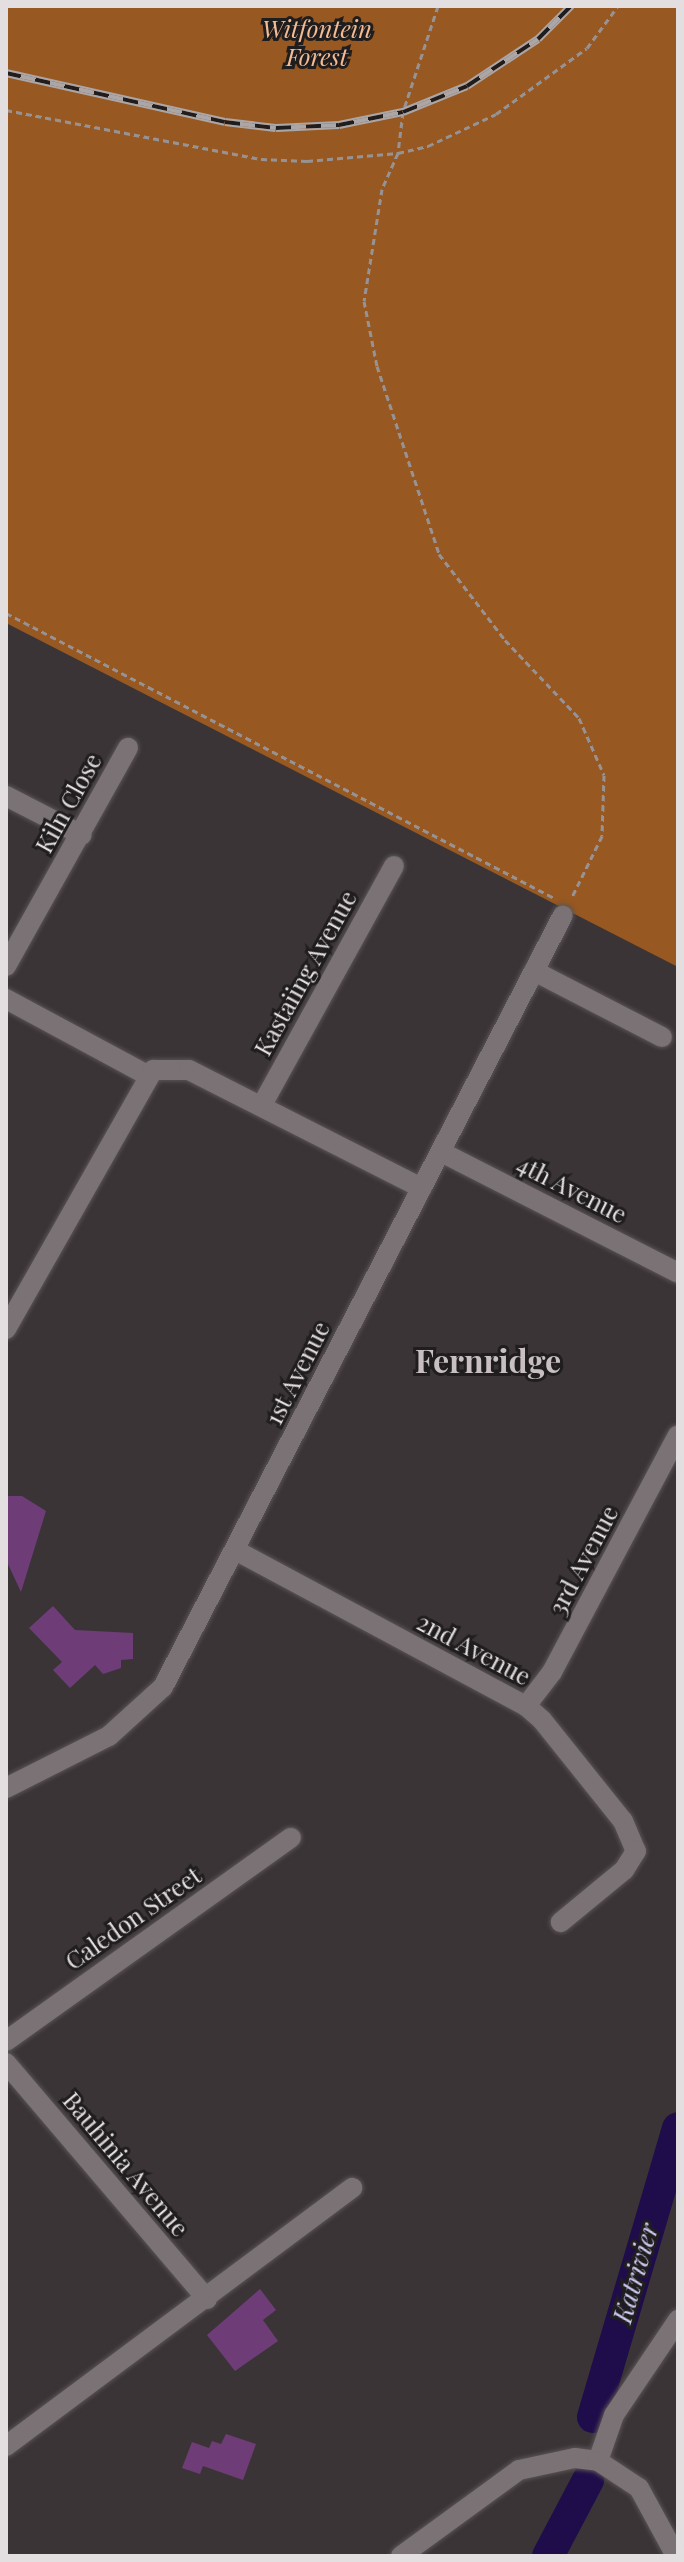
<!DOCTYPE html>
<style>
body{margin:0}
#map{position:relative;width:684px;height:2562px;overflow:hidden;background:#3b3437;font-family:"Playfair Display",serif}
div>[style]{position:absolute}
.forest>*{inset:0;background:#975821}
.river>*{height:32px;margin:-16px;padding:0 16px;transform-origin:16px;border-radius:16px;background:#1f0c4b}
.building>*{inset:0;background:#6e3d78}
.path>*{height:3px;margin-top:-1.5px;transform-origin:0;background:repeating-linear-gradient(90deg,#979294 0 6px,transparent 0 10px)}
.roads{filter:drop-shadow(0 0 2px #585354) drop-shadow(0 0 2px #585354)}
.minor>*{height:20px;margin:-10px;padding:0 10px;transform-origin:10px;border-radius:10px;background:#7a7275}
.rail>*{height:8px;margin-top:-4px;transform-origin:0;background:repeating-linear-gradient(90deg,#201d1e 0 15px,#aba6a8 0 30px);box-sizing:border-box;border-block:2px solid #aba6a8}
span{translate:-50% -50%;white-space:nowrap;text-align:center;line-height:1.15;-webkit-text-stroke:6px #201d1e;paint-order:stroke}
.park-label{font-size:24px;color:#f3bc94;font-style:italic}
.street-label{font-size:24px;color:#e3dfe0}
.water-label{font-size:26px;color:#cecbf2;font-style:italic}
.district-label{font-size:32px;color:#c8bfc2;font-weight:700}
.frame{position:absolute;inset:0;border:8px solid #e3dfe0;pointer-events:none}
</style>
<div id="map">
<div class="forest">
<div style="clip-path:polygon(6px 6px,678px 6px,678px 967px,6px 623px)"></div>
</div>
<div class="river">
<div style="left:593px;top:2417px;width:301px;rotate:-73.6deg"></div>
<div style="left:548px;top:2556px;width:86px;rotate:-62.2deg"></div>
</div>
<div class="building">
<div style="clip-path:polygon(6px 1496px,22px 1496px,46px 1511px,21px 1592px,6px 1560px)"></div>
<div style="clip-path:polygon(53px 1606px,75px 1630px,133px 1633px,133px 1659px,121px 1660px,121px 1668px,103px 1674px,95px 1665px,70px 1688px,53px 1670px,62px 1662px,29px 1628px)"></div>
<div style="clip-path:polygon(260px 2289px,276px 2310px,263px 2320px,278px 2341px,235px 2371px,207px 2335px)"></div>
<div style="clip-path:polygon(226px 2434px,256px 2444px,243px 2480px,203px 2466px,200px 2474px,182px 2468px,192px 2442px,209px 2448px,212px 2441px,221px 2444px)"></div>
</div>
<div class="path">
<div style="left:438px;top:6px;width:112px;rotate:108.3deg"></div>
<div style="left:403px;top:112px;width:41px;rotate:97deg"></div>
<div style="left:398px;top:153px;width:39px;rotate:114deg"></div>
<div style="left:382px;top:189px;width:113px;rotate:99.1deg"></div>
<div style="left:364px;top:301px;width:66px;rotate:78.7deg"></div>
<div style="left:377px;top:366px;width:198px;rotate:71.7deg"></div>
<div style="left:439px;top:554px;width:108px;rotate:52.5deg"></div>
<div style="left:505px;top:640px;width:108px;rotate:46.5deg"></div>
<div style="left:579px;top:718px;width:62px;rotate:66.3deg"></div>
<div style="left:604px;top:775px;width:61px;rotate:91.9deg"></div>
<div style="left:602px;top:836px;width:68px;rotate:116.2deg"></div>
<div style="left:6px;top:110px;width:260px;rotate:10.9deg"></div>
<div style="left:261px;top:159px;width:46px;rotate:2.5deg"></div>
<div style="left:307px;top:161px;width:91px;rotate:-5deg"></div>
<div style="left:398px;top:153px;width:31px;rotate:-13deg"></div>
<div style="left:428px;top:146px;width:75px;rotate:-25.2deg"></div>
<div style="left:496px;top:114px;width:112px;rotate:-36deg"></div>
<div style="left:587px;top:48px;width:52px;rotate:-53.6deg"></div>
<div style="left:6px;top:613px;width:620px;rotate:27.47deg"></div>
</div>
<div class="roads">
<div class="minor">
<div style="left:6px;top:796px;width:85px;rotate:27.2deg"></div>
<div style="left:6px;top:966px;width:250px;rotate:-60.8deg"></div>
<div style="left:534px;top:971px;width:144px;rotate:27.3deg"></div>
<div style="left:6px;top:999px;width:160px;rotate:28.3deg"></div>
<div style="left:262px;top:1105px;width:273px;rotate:-61.1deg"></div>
<div style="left:441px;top:1152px;width:266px;rotate:27deg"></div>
<div style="left:6px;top:1329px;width:298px;rotate:-60.4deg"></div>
<div style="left:153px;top:1070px;width:36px"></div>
<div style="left:189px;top:1070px;width:261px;rotate:26.9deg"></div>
<div style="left:235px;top:1550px;width:330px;rotate:28.2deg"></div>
<div style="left:526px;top:1706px;width:21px;rotate:41deg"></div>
<div style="left:542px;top:1720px;width:129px;rotate:51.3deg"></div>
<div style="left:623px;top:1821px;width:33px;rotate:67deg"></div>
<div style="left:636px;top:1851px;width:22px;rotate:122deg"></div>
<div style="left:624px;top:1870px;width:82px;rotate:140.5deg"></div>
<div style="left:526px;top:1706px;width:43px;rotate:-52.6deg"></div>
<div style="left:552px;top:1672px;width:268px;rotate:-62deg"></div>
<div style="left:6px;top:1788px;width:115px;rotate:-26.8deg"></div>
<div style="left:109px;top:1736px;width:73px;rotate:-42.2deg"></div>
<div style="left:163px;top:1687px;width:869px;rotate:-62.61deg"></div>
<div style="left:6px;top:2041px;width:350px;rotate:-35.5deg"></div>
<div style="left:6px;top:2063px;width:310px;rotate:49.6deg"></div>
<div style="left:6px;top:2446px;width:432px;rotate:-36.7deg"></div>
<div style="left:598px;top:2461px;width:49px;rotate:-70.8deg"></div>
<div style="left:614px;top:2415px;width:115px;rotate:-56deg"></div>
<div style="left:401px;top:2556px;width:146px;rotate:-36.1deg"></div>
<div style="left:519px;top:2470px;width:57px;rotate:-12.1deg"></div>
<div style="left:575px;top:2458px;width:23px;rotate:7deg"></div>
<div style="left:598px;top:2461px;width:49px;rotate:33.4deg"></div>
<div style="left:639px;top:2488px;width:77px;rotate:61.4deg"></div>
</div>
</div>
<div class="rail">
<div style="left:6px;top:73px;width:224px;rotate:12.6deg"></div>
<div style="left:225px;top:122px;width:51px;rotate:6.7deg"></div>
<div style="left:276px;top:128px;width:63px;rotate:-2.7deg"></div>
<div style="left:339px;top:125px;width:65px;rotate:-11.5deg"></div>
<div style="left:403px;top:112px;width:69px;rotate:-22.1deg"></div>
<div style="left:467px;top:86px;width:85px;rotate:-33.5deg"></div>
<div style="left:538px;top:39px;width:47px;rotate:-45deg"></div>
</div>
<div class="park-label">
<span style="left:317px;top:43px">Witfontein<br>Forest</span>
</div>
<div class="street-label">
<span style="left:68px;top:803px;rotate:-61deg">Kiln Close</span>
<span style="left:305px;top:973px;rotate:-61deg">Kastaiing Avenue</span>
<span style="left:572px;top:1189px;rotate:27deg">4th Avenue</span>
<span style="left:297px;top:1373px;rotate:-63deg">1st Avenue</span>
<span style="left:583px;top:1560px;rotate:-62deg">3rd Avenue</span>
<span style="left:474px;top:1649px;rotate:28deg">2nd Avenue</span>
<span style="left:133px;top:1918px;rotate:-35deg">Caledon Street</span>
<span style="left:126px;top:2164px;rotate:50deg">Bauhinia Avenue</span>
</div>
<div class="water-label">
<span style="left:635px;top:2273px;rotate:-74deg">Katrivier</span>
</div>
<div class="district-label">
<span style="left:488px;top:1360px">Fernridge</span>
</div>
<div class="frame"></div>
</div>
